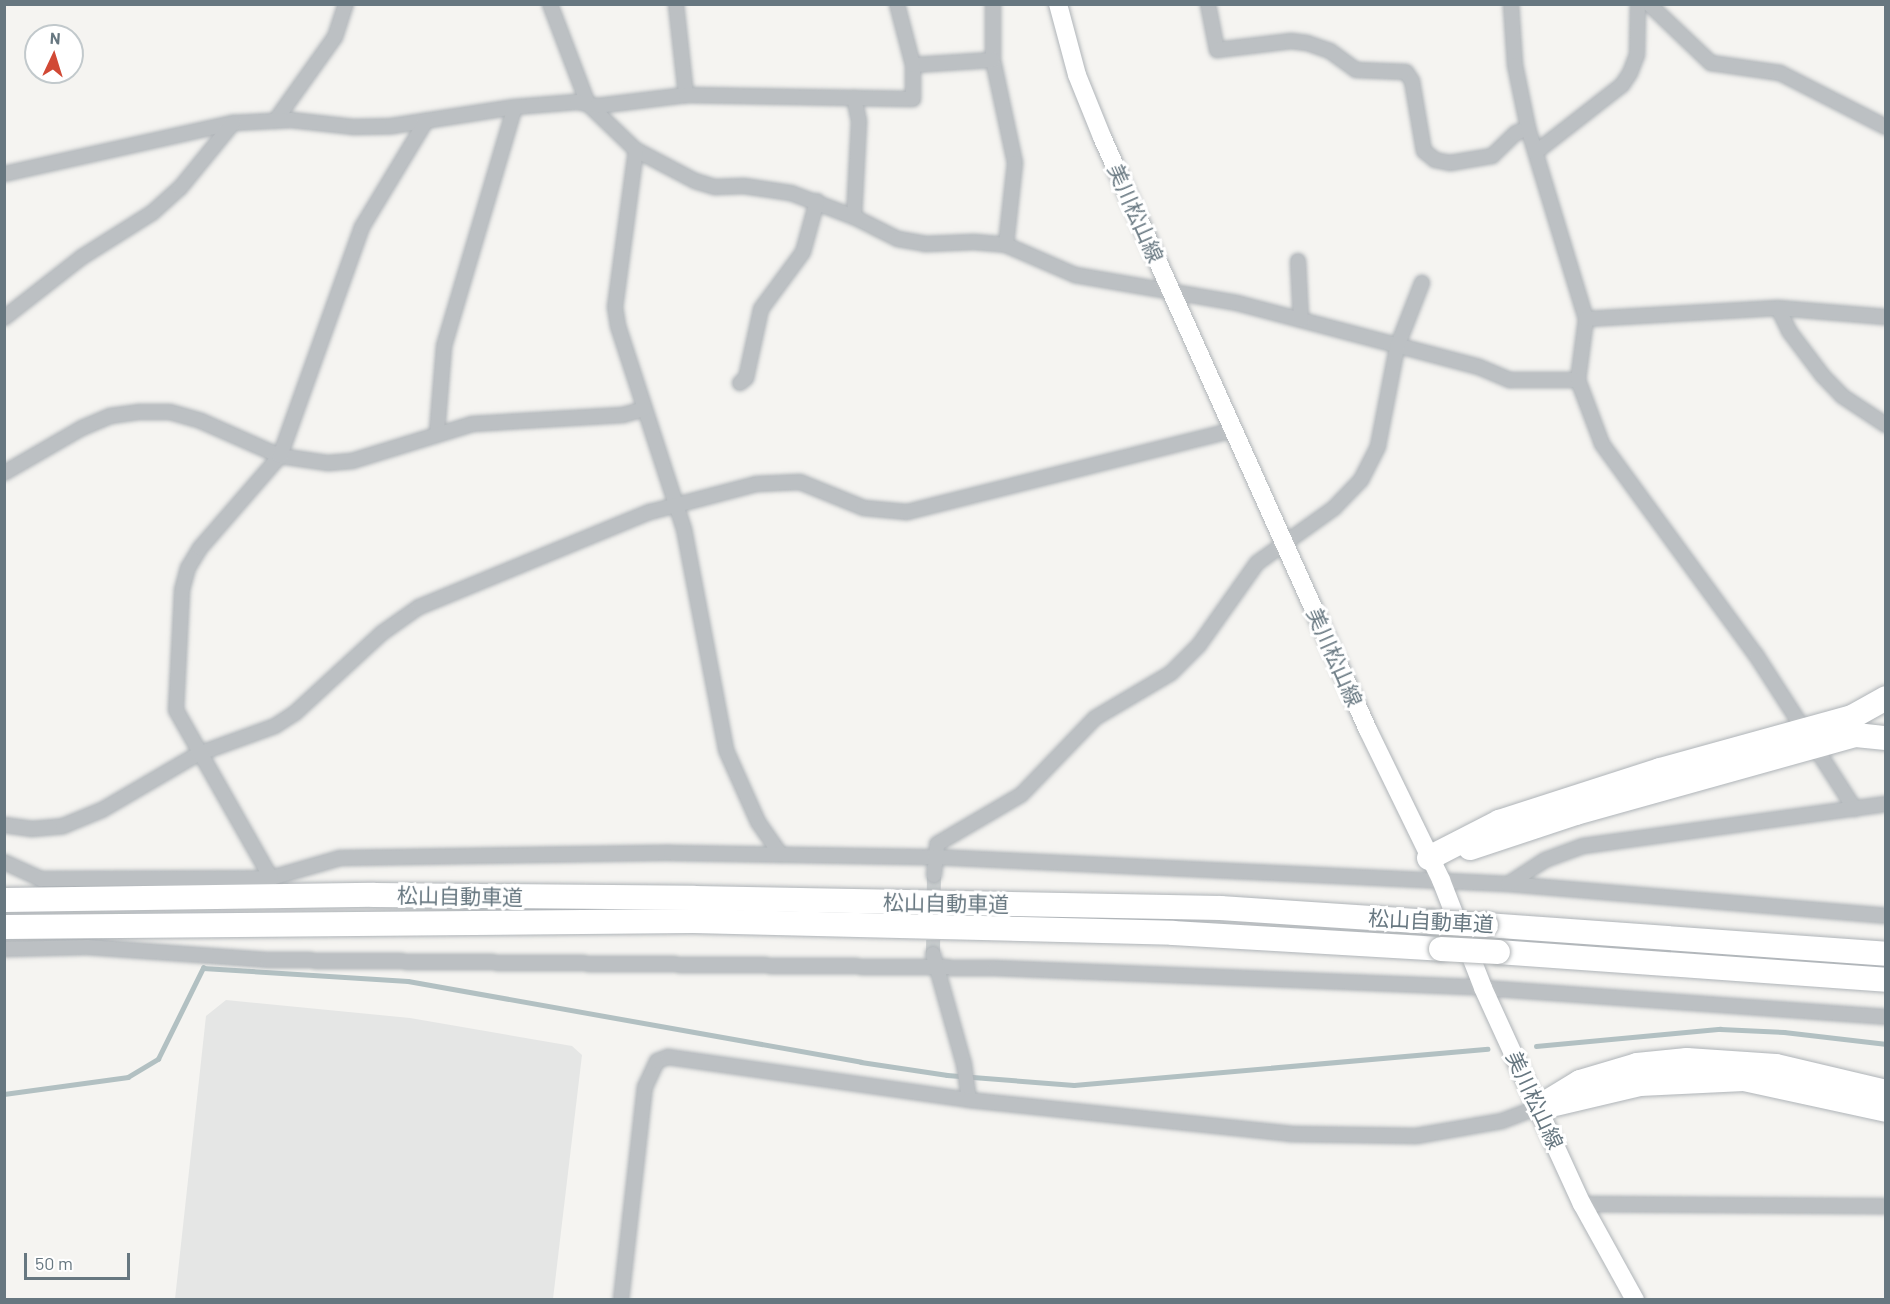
<!DOCTYPE html>
<meta charset="utf-8">
<style>
body{margin:0}
#map{position:relative;width:1890px;height:1304px;overflow:hidden;background:#f5f4f1;font-family:Barlow,"Noto Sans JP",sans-serif}
div>[style]{position:absolute}
.built>*{inset:0;background:#e5e6e5}
.stream>*{height:4.5px;margin:-2.25px;padding:0 2.25px;transform-origin:2.25px;border-radius:2.25px;background:#b2c0c2}
.street-tunnel>*{height:14px;margin-top:-7px;transform-origin:0;background:repeating-linear-gradient(90deg,#cacecf 0 14px,transparent 0 21px)}
.roads{filter:drop-shadow(0 0 2px #afb4b8) drop-shadow(0 0 2px #afb4b8)}
.street>*{height:14px;margin:-7px;padding:0 7px;transform-origin:7px;border-radius:7px;background:#bcc0c3}
.secondary>*{height:18px;margin:-9px;padding:0 9px;transform-origin:9px;border-radius:9px;background:#fff}
.highway>*{height:24px;margin:-12px;padding:0 12px;transform-origin:12px;border-radius:12px;background:#fff}
.bridges{filter:drop-shadow(0 0 2px #b0b4b6) drop-shadow(0 0 2px #b0b4b6)}
.highway-bridge>*{height:24px;margin:-12px;padding:0 12px;transform-origin:12px;border-radius:12px;background:#fff}
span{translate:-50% -50%;white-space:nowrap;text-align:center;line-height:1.15;-webkit-text-stroke:6px #fff;paint-order:stroke}
.street-label{font-size:21px;color:#677780}
.frame{position:absolute;inset:0;border:6px solid #677780;pointer-events:none}
.north{position:absolute;left:24px;top:24px;width:60px;height:60px;box-sizing:border-box;background:#fff;border:2px solid #c2c9cc;border-radius:50%;rotate:4deg;font-size:16px;font-weight:700;line-height:24px;text-align:center;color:#677780}
.north::after{content:'';display:block;margin:auto;width:21px;height:27px;background:#d14935;clip-path:polygon(50% 0,100% 100%,50% 72%,0 100%)}
.scale{position:absolute;left:24px;top:1253px;width:106px;height:27px;box-sizing:border-box;border:3px solid #677780;border-top:0;padding-left:8px;font-size:18px;line-height:21px;white-space:nowrap;color:#677780;-webkit-text-stroke:4px #fff;paint-order:stroke}
</style>
<div id="map">
<div class="built">
<div style="clip-path:polygon(226px 1000px,410px 1018px,572px 1046px,582px 1055px,553px 1299px,175px 1299px,206px 1016px)"></div>
</div>
<div class="stream">
<div style="left:1536px;top:1046px;width:185px;rotate:-5.3deg"></div>
<div style="left:1720px;top:1029px;width:64px;rotate:2.7deg"></div>
<div style="left:1784px;top:1032px;width:103px;rotate:6.7deg"></div>
<div style="left:4px;top:1094px;width:125px;rotate:-7.8deg"></div>
<div style="left:128px;top:1077px;width:35px;rotate:-31deg"></div>
<div style="left:158px;top:1059px;width:102px;rotate:-63.7deg"></div>
<div style="left:203px;top:968px;width:205px;rotate:3.6deg"></div>
<div style="left:408px;top:981px;width:460px;rotate:10.1deg"></div>
<div style="left:861px;top:1062px;width:87px;rotate:8.6deg"></div>
<div style="left:947px;top:1075px;width:127px;rotate:4.5deg"></div>
<div style="left:1074px;top:1085px;width:415px;rotate:-5deg"></div>
</div>
<div class="street-tunnel">
<div style="left:933px;top:954px;width:79px;rotate:-89.3deg"></div>
</div>
<div class="roads">
<div class="street">
<div style="left:550px;top:4px;width:107px;rotate:69.2deg"></div>
<div style="left:588px;top:104px;width:66px;rotate:43.8deg"></div>
<div style="left:636px;top:150px;width:67px;rotate:27.7deg"></div>
<div style="left:695px;top:181px;width:21px;rotate:17deg"></div>
<div style="left:715px;top:187px;width:29px;rotate:-2deg"></div>
<div style="left:744px;top:186px;width:48px;rotate:8.5deg"></div>
<div style="left:791px;top:193px;width:67px;rotate:20.9deg"></div>
<div style="left:854px;top:217px;width:49px;rotate:26.6deg"></div>
<div style="left:898px;top:239px;width:27px;rotate:10deg"></div>
<div style="left:925px;top:244px;width:49px;rotate:-2.3deg"></div>
<div style="left:974px;top:242px;width:32px;rotate:5deg"></div>
<div style="left:1006px;top:245px;width:75px;rotate:23.5deg"></div>
<div style="left:1075px;top:275px;width:164px;rotate:9.8deg"></div>
<div style="left:1237px;top:303px;width:250px;rotate:14.8deg"></div>
<div style="left:1479px;top:367px;width:34px;rotate:23deg"></div>
<div style="left:1510px;top:380px;width:68px"></div>
<div style="left:676px;top:4px;width:92px;rotate:83.7deg"></div>
<div style="left:993px;top:4px;width:56px;rotate:90deg"></div>
<div style="left:993px;top:60px;width:105px;rotate:77.9deg"></div>
<div style="left:1015px;top:163px;width:82px;rotate:96.3deg"></div>
<div style="left:1208px;top:4px;width:47px;rotate:78.9deg"></div>
<div style="left:1217px;top:50px;width:75px;rotate:-6.9deg"></div>
<div style="left:1291px;top:41px;width:16px;rotate:7deg"></div>
<div style="left:1307px;top:43px;width:24px;rotate:19deg"></div>
<div style="left:1330px;top:51px;width:32px;rotate:36deg"></div>
<div style="left:1356px;top:70px;width:50px;rotate:2.3deg"></div>
<div style="left:1406px;top:72px;width:11px;rotate:56deg"></div>
<div style="left:1412px;top:81px;width:71px;rotate:80.3deg"></div>
<div style="left:1424px;top:151px;width:14px;rotate:39deg"></div>
<div style="left:1435px;top:160px;width:15px;rotate:11deg"></div>
<div style="left:1450px;top:163px;width:43px;rotate:-9.5deg"></div>
<div style="left:1492px;top:156px;width:33px;rotate:-44deg"></div>
<div style="left:1516px;top:133px;width:13px;rotate:-23deg"></div>
<div style="left:1511px;top:4px;width:61px;rotate:86.2deg"></div>
<div style="left:1515px;top:65px;width:64px;rotate:78.3deg"></div>
<div style="left:1528px;top:128px;width:200px;rotate:73.1deg"></div>
<div style="left:1586px;top:319px;width:62px;rotate:97.5deg"></div>
<div style="left:1578px;top:380px;width:68px;rotate:69.4deg"></div>
<div style="left:1602px;top:444px;width:261px;rotate:53.9deg"></div>
<div style="left:1756px;top:655px;width:183px;rotate:57.3deg"></div>
<div style="left:1649px;top:4px;width:86px;rotate:43.6deg"></div>
<div style="left:1711px;top:63px;width:70px;rotate:8.2deg"></div>
<div style="left:1780px;top:73px;width:119px;rotate:27deg"></div>
<div style="left:913px;top:65px;width:80px;rotate:-3.6deg"></div>
<div style="left:275px;top:121px;width:103px;rotate:-54.5deg"></div>
<div style="left:335px;top:37px;width:35px;rotate:-72deg"></div>
<div style="left:636px;top:150px;width:158px;rotate:97.6deg"></div>
<div style="left:615px;top:307px;width:19px;rotate:81deg"></div>
<div style="left:618px;top:326px;width:213px;rotate:72deg"></div>
<div style="left:684px;top:529px;width:225px;rotate:79.2deg"></div>
<div style="left:726px;top:750px;width:79px;rotate:66deg"></div>
<div style="left:758px;top:822px;width:40px;rotate:55.1deg"></div>
<div style="left:1536px;top:152px;width:109px;rotate:-37.9deg"></div>
<div style="left:1622px;top:85px;width:14px;rotate:-56deg"></div>
<div style="left:1630px;top:73px;width:19px;rotate:-69deg"></div>
<div style="left:1637px;top:55px;width:51px;rotate:-88.9deg"></div>
<div style="left:4px;top:174px;width:235px;rotate:-12.6deg"></div>
<div style="left:233px;top:123px;width:58px;rotate:-3deg"></div>
<div style="left:291px;top:120px;width:62px;rotate:6.4deg"></div>
<div style="left:353px;top:127px;width:39px;rotate:-1deg"></div>
<div style="left:392px;top:126px;width:124px;rotate:-8.8deg"></div>
<div style="left:515px;top:107px;width:62px;rotate:-4.6deg"></div>
<div style="left:577px;top:102px;width:20px;rotate:11deg"></div>
<div style="left:597px;top:106px;width:90px;rotate:-7deg"></div>
<div style="left:686px;top:95px;width:227px;rotate:1deg"></div>
<div style="left:913px;top:99px;width:34px;rotate:-90deg"></div>
<div style="left:913px;top:65px;width:63px;rotate:-104.7deg"></div>
<div style="left:854px;top:217px;width:96px;rotate:-87deg"></div>
<div style="left:859px;top:121px;width:24px;rotate:-102deg"></div>
<div style="left:1298px;top:261px;width:59px;rotate:87.1deg"></div>
<div style="left:1778px;top:308px;width:25px;rotate:64deg"></div>
<div style="left:1789px;top:331px;width:56px;rotate:52.9deg"></div>
<div style="left:1823px;top:376px;width:28px;rotate:46deg"></div>
<div style="left:1842px;top:396px;width:53px;rotate:33.4deg"></div>
<div style="left:4px;top:318px;width:99px;rotate:-38deg"></div>
<div style="left:82px;top:257px;width:83px;rotate:-32.2deg"></div>
<div style="left:152px;top:213px;width:38px;rotate:-42deg"></div>
<div style="left:180px;top:188px;width:84px;rotate:-50.8deg"></div>
<div style="left:1586px;top:319px;width:192px;rotate:-3.3deg"></div>
<div style="left:1778px;top:308px;width:108px;rotate:4.8deg"></div>
<div style="left:740px;top:383px;width:8px;rotate:-40deg"></div>
<div style="left:746px;top:378px;width:71px;rotate:-77.7deg"></div>
<div style="left:761px;top:309px;width:71px;rotate:-53.6deg"></div>
<div style="left:803px;top:252px;width:53px;rotate:-74.6deg"></div>
<div style="left:437px;top:432px;width:86px;rotate:-85.3deg"></div>
<div style="left:444px;top:346px;width:249px;rotate:-73.5deg"></div>
<div style="left:4px;top:473px;width:90px;rotate:-30deg"></div>
<div style="left:82px;top:428px;width:30px;rotate:-23deg"></div>
<div style="left:110px;top:416px;width:30px;rotate:-8deg"></div>
<div style="left:140px;top:412px;width:30px"></div>
<div style="left:170px;top:412px;width:32px;rotate:16deg"></div>
<div style="left:201px;top:421px;width:86px;rotate:23.9deg"></div>
<div style="left:280px;top:456px;width:49px;rotate:8.3deg"></div>
<div style="left:328px;top:463px;width:24px;rotate:-5deg"></div>
<div style="left:352px;top:461px;width:126px;rotate:-17.1deg"></div>
<div style="left:472px;top:424px;width:151px;rotate:-3.4deg"></div>
<div style="left:623px;top:415px;width:22px;rotate:-16deg"></div>
<div style="left:4px;top:825px;width:27px;rotate:8deg"></div>
<div style="left:31px;top:829px;width:32px;rotate:-5deg"></div>
<div style="left:63px;top:826px;width:42px;rotate:-22.3deg"></div>
<div style="left:102px;top:810px;width:111px;rotate:-30.3deg"></div>
<div style="left:198px;top:754px;width:82px;rotate:-20deg"></div>
<div style="left:275px;top:726px;width:24px;rotate:-33deg"></div>
<div style="left:295px;top:713px;width:118px;rotate:-42.6deg"></div>
<div style="left:382px;top:633px;width:45px;rotate:-35.1deg"></div>
<div style="left:419px;top:607px;width:250px;rotate:-22.4deg"></div>
<div style="left:650px;top:512px;width:110px;rotate:-14.8deg"></div>
<div style="left:756px;top:484px;width:44px;rotate:-2.6deg"></div>
<div style="left:800px;top:482px;width:69px;rotate:22.1deg"></div>
<div style="left:864px;top:508px;width:43px;rotate:5.3deg"></div>
<div style="left:907px;top:512px;width:337px;rotate:-14.1deg"></div>
<div style="left:4px;top:862px;width:41px;rotate:24.7deg"></div>
<div style="left:41px;top:879px;width:230px;rotate:-0.2deg"></div>
<div style="left:271px;top:878px;width:72px;rotate:-16.2deg"></div>
<div style="left:340px;top:858px;width:331px;rotate:-0.9deg"></div>
<div style="left:671px;top:853px;width:264px;rotate:0.9deg"></div>
<div style="left:935px;top:857px;width:574px;rotate:2.7deg"></div>
<div style="left:1508px;top:884px;width:379px;rotate:4.8deg"></div>
<div style="left:934px;top:875px;width:31px;rotate:-84deg"></div>
<div style="left:937px;top:844px;width:97px;rotate:-30.3deg"></div>
<div style="left:1021px;top:795px;width:107px;rotate:-46.1deg"></div>
<div style="left:1095px;top:718px;width:88px;rotate:-30.6deg"></div>
<div style="left:1171px;top:673px;width:40px;rotate:-45deg"></div>
<div style="left:1199px;top:645px;width:100px;rotate:-54.7deg"></div>
<div style="left:1257px;top:563px;width:95px;rotate:-35.5deg"></div>
<div style="left:1334px;top:508px;width:39px;rotate:-46deg"></div>
<div style="left:1361px;top:480px;width:38px;rotate:-63deg"></div>
<div style="left:1378px;top:446px;width:101px;rotate:-79.1deg"></div>
<div style="left:1397px;top:347px;width:69px;rotate:-68.7deg"></div>
<div style="left:271px;top:878px;width:193px;rotate:-119.5deg"></div>
<div style="left:176px;top:710px;width:120px;rotate:-87.1deg"></div>
<div style="left:182px;top:590px;width:23px;rotate:-75deg"></div>
<div style="left:188px;top:568px;width:23px;rotate:-59deg"></div>
<div style="left:200px;top:548px;width:122px;rotate:-49deg"></div>
<div style="left:280px;top:456px;width:243px;rotate:-70.3deg"></div>
<div style="left:362px;top:227px;width:124px;rotate:-58.9deg"></div>
<div style="left:1508px;top:884px;width:44px;rotate:-33deg"></div>
<div style="left:1545px;top:860px;width:40px;rotate:-20.2deg"></div>
<div style="left:1583px;top:846px;width:306px;rotate:-7.9deg"></div>
<div style="left:4px;top:949px;width:83px;rotate:-1.4deg"></div>
<div style="left:87px;top:947px;width:180px;rotate:4.1deg"></div>
<div style="left:267px;top:960px;width:728px;rotate:0.63deg"></div>
<div style="left:995px;top:968px;width:488px;rotate:2.3deg"></div>
<div style="left:1483px;top:988px;width:404px;rotate:4.1deg"></div>
<div style="left:933px;top:954px;width:114px;rotate:74.3deg"></div>
<div style="left:964px;top:1064px;width:36px;rotate:82deg"></div>
<div style="left:1582px;top:1204px;width:304px;rotate:0.4deg"></div>
<div style="left:621px;top:1300px;width:214px;rotate:-83.6deg"></div>
<div style="left:645px;top:1087px;width:29px;rotate:-65deg"></div>
<div style="left:657px;top:1061px;width:12px;rotate:-20deg"></div>
<div style="left:668px;top:1057px;width:304px;rotate:8.1deg"></div>
<div style="left:969px;top:1100px;width:323px;rotate:6deg"></div>
<div style="left:1290px;top:1134px;width:126px;rotate:0.9deg"></div>
<div style="left:1416px;top:1136px;width:87px;rotate:-9.9deg"></div>
<div style="left:1502px;top:1121px;width:40px;rotate:-21deg"></div>
</div>
<div class="secondary">
<div style="left:1058px;top:4px;width:73px;rotate:75deg"></div>
<div style="left:1077px;top:75px;width:67px;rotate:68deg"></div>
<div style="left:1102px;top:137px;width:650px;rotate:65.84deg"></div>
<div style="left:1368px;top:730px;width:167px;rotate:64deg"></div>
<div style="left:1441px;top:880px;width:116px;rotate:68.7deg"></div>
<div style="left:1483px;top:988px;width:238px;rotate:65.4deg"></div>
<div style="left:1582px;top:1204px;width:110px;rotate:61.1deg"></div>
</div>
<div class="highway">
<div style="left:1470px;top:848px;width:112px;rotate:-18.3deg"></div>
<div style="left:1576px;top:813px;width:291px;rotate:-15.6deg"></div>
<div style="left:1856px;top:735px;width:30px;rotate:6deg"></div>
<div style="left:1429px;top:858px;width:79px;rotate:-27.2deg"></div>
<div style="left:1499px;top:822px;width:169px;rotate:-17.9deg"></div>
<div style="left:1660px;top:770px;width:199px;rotate:-15.4deg"></div>
<div style="left:1852px;top:717px;width:39px;rotate:-29deg"></div>
<div style="left:4px;top:900px;width:370px;rotate:-0.8deg"></div>
<div style="left:374px;top:895px;width:320px;rotate:0.5deg"></div>
<div style="left:694px;top:898px;width:527px;rotate:1.09deg"></div>
<div style="left:1221px;top:908px;width:210px;rotate:3.8deg"></div>
<div style="left:1486px;top:925px;width:401px;rotate:4.1deg"></div>
<div style="left:4px;top:927px;width:689px;rotate:-0.5deg"></div>
<div style="left:693px;top:921px;width:480px;rotate:1.4deg"></div>
<div style="left:1173px;top:933px;width:268px;rotate:3.4deg"></div>
<div style="left:1498px;top:952px;width:389px;rotate:4.1deg"></div>
<div style="left:1555px;top:1104px;width:87px;rotate:-13.2deg"></div>
<div style="left:1640px;top:1084px;width:104px;rotate:-2.8deg"></div>
<div style="left:1744px;top:1079px;width:145px;rotate:12.3deg"></div>
<div style="left:1539px;top:1107px;width:48px;rotate:-31.4deg"></div>
<div style="left:1580px;top:1082px;width:59px;rotate:-16.6deg"></div>
<div style="left:1637px;top:1065px;width:50px;rotate:-5.7deg"></div>
<div style="left:1687px;top:1060px;width:89px;rotate:3.9deg"></div>
<div style="left:1776px;top:1066px;width:113px;rotate:13.3deg"></div>
</div>
</div>
<div class="bridges">
<div class="highway-bridge">
<div style="left:1431px;top:922px;width:55px;rotate:3.1deg"></div>
<div style="left:1441px;top:949px;width:57px;rotate:3deg"></div>
</div>
</div>
<div class="street-label">
<span style="left:1136px;top:213px;rotate:66deg">美川松山線</span>
<span style="left:1335px;top:657px;rotate:66deg">美川松山線</span>
<span style="left:460px;top:896px;rotate:1deg">松山自動車道</span>
<span style="left:946px;top:903px;rotate:1deg">松山自動車道</span>
<span style="left:1431px;top:921px;rotate:3deg">松山自動車道</span>
<span style="left:1535px;top:1100px;rotate:65deg">美川松山線</span>
</div>
<div class="frame"></div>
<div class="north">N</div>
<div class="scale">50 m</div>
</div>
